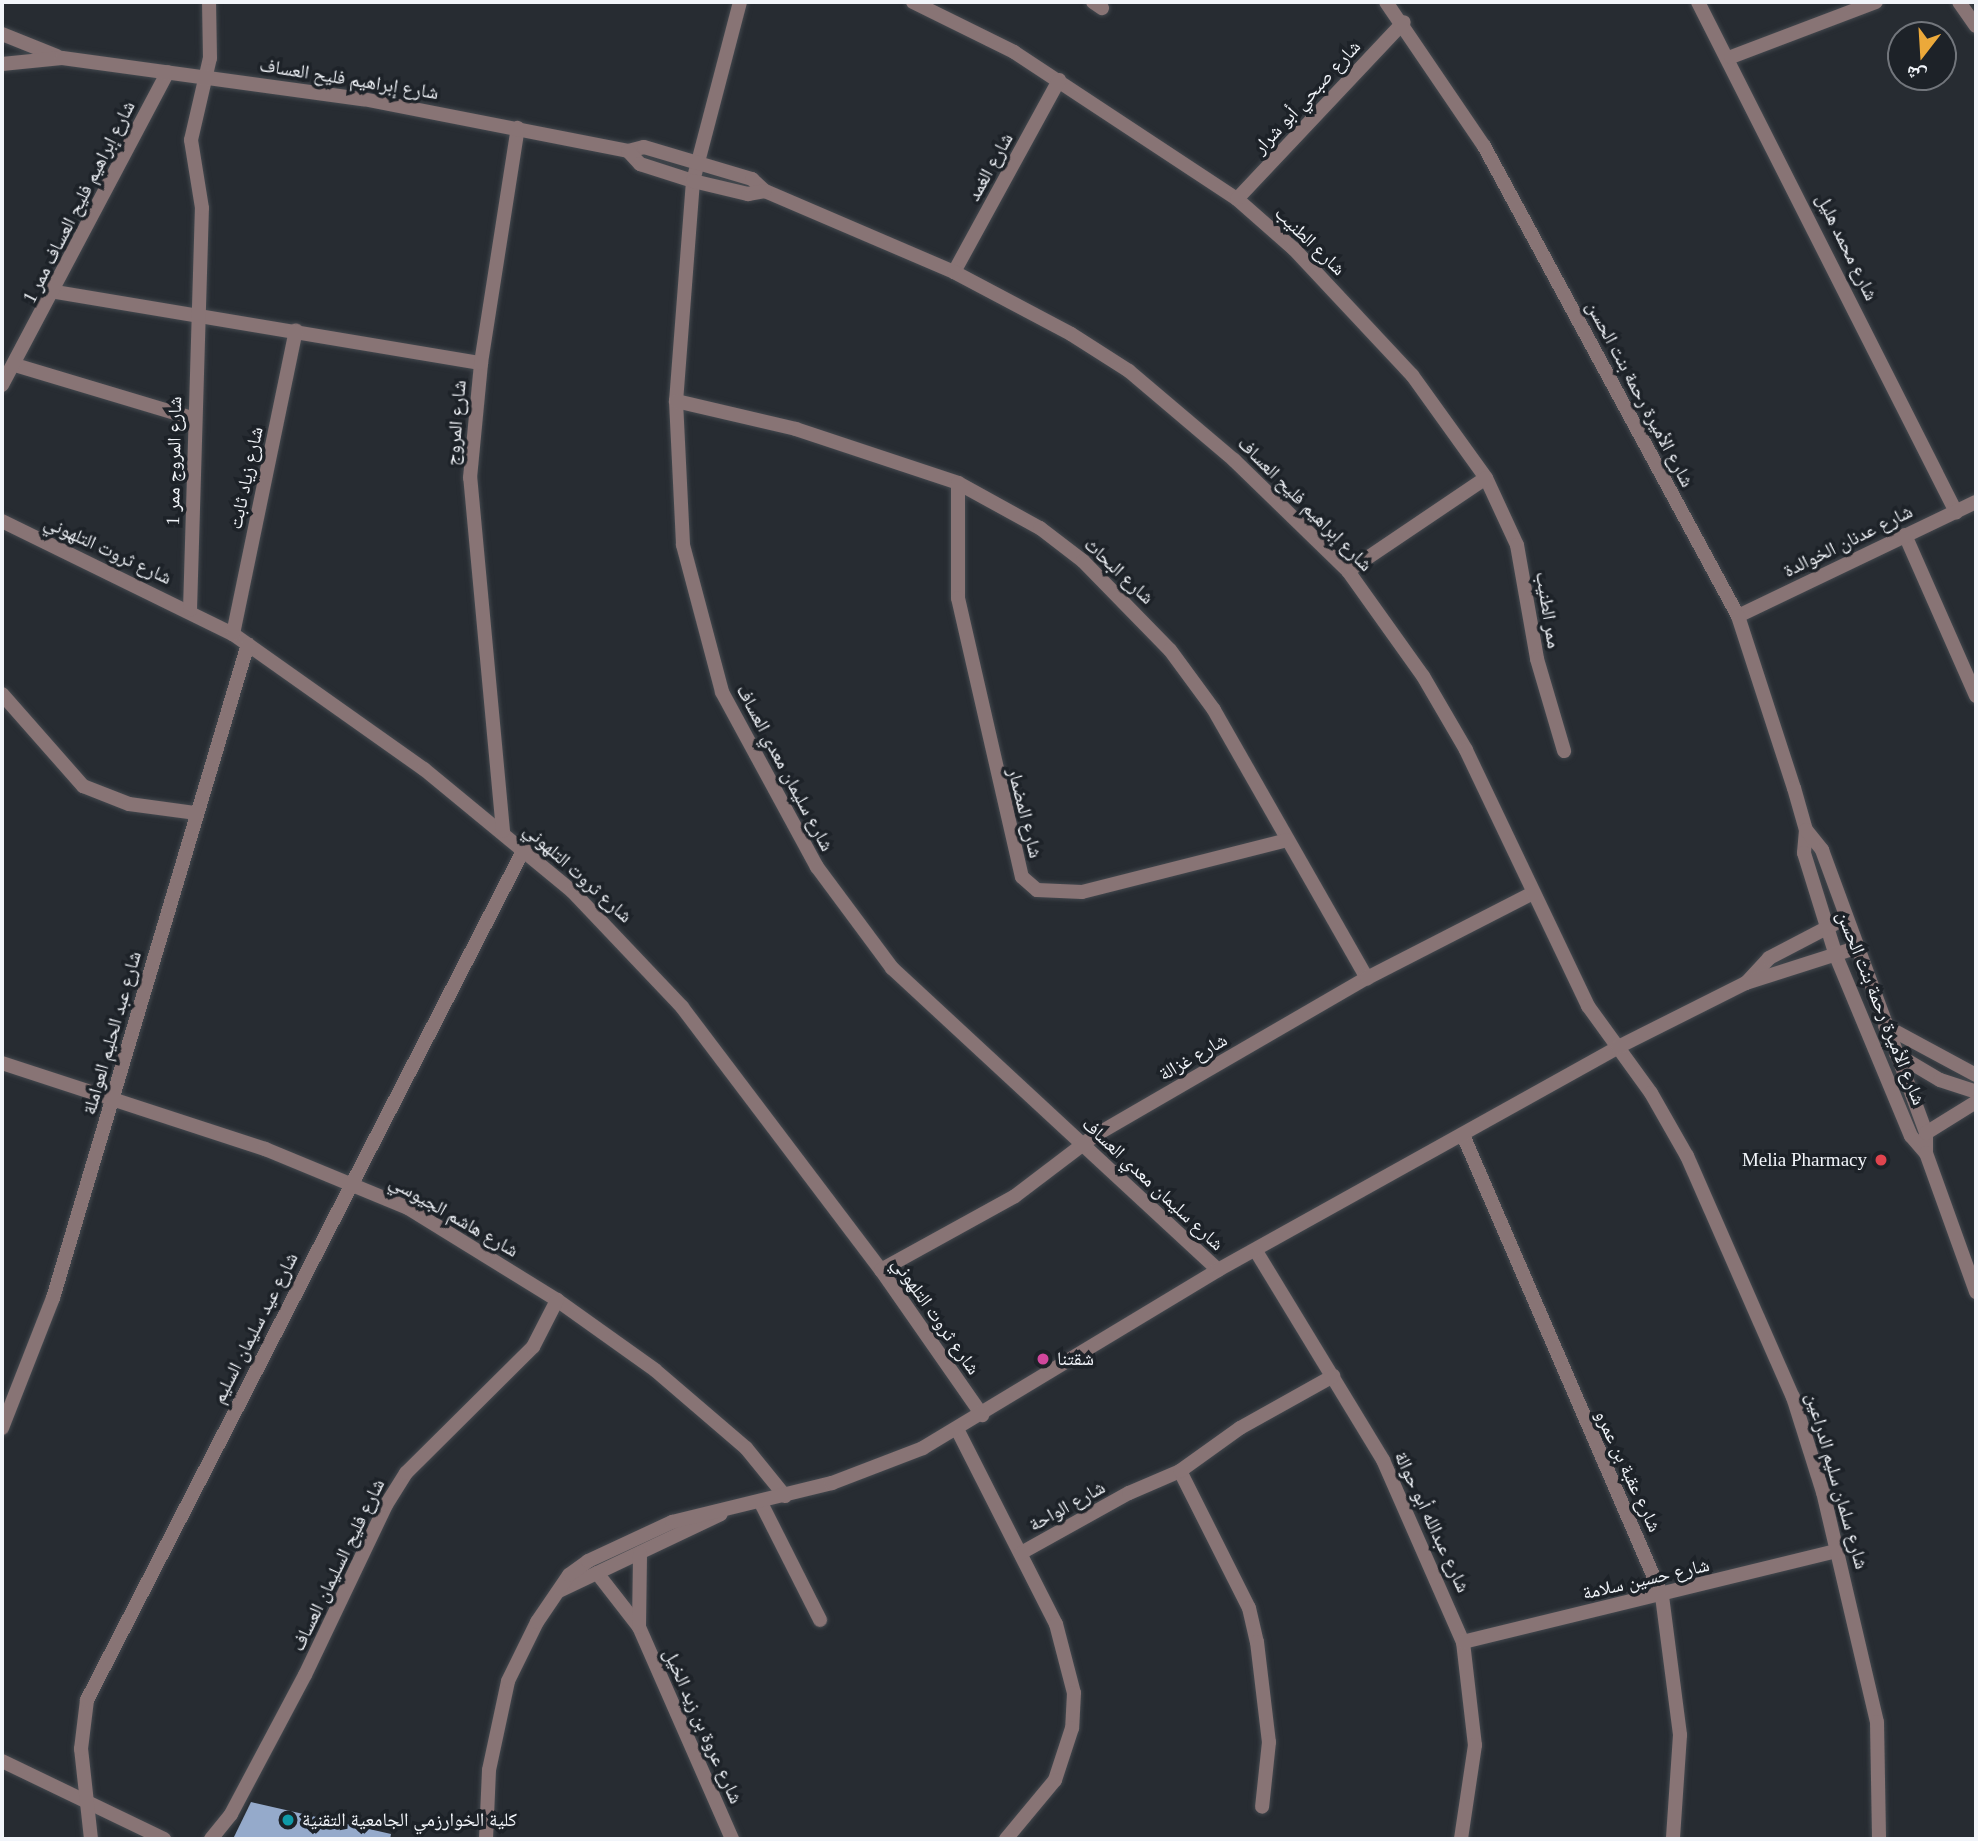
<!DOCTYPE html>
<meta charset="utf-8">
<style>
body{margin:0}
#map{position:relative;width:1978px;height:1841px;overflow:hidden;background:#272c32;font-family:"Times New Roman","Noto Naskh Arabic",serif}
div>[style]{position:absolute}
.building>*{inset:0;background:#95aacb}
.roads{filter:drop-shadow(0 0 2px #43484e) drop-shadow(0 0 2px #43484e)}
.minor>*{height:14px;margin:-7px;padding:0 7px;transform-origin:7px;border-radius:7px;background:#887475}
.tertiary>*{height:14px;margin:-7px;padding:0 7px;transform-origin:7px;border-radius:7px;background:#887475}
.dots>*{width:19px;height:19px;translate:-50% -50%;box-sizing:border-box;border:4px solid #1d2228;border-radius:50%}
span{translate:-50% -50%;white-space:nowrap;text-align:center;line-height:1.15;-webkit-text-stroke:7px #1d2228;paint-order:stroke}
.street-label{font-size:19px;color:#f2f5fa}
.poi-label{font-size:19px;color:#f2f5fa}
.right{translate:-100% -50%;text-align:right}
.left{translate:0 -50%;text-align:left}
.frame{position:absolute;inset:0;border:4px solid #f2f5fa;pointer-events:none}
.north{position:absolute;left:1887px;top:21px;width:70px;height:70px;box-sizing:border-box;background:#1d2228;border:2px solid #72767c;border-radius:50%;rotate:197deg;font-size:19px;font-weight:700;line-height:28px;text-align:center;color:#f2f5fa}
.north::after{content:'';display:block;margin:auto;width:24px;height:32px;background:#eca93a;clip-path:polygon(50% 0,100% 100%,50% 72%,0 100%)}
</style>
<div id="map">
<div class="building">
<div style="clip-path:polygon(251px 1802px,391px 1834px,390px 1839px,233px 1839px)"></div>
</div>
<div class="roads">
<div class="minor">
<div style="left:740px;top:2px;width:185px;rotate:104.7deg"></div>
<div style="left:693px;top:181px;width:221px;rotate:94.4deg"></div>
<div style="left:676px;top:401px;width:144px;rotate:87.2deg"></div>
<div style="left:683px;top:545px;width:152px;rotate:75.1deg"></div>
<div style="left:722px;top:692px;width:199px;rotate:61.5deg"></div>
<div style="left:817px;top:867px;width:126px;rotate:53.4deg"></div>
<div style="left:892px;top:968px;width:444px;rotate:42.8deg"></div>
<div style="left:913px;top:2px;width:113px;rotate:26.3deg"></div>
<div style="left:1014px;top:52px;width:267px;rotate:33.4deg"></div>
<div style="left:1237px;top:199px;width:76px;rotate:41.3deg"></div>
<div style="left:1294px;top:249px;width:173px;rotate:46.9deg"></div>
<div style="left:1412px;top:375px;width:127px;rotate:54.3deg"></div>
<div style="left:1486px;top:478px;width:74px;rotate:65.2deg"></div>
<div style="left:1517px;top:545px;width:116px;rotate:80deg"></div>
<div style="left:1537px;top:659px;width:96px;rotate:73.6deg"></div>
<div style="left:1093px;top:2px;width:11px;rotate:34deg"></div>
<div style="left:1698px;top:2px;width:572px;rotate:63.17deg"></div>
<div style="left:1959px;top:2px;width:29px;rotate:55deg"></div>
<div style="left:1731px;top:57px;width:155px;rotate:-20.8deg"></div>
<div style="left:1237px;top:199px;width:243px;rotate:-46.7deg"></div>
<div style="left:954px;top:272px;width:219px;rotate:-61.3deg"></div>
<div style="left:56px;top:292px;width:431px;rotate:9.5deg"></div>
<div style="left:15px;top:365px;width:188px;rotate:16.7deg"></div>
<div style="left:2px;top:385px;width:354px;rotate:-62.1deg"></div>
<div style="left:676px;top:401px;width:123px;rotate:13.1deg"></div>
<div style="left:796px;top:429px;width:171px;rotate:18.4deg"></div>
<div style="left:958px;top:483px;width:94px;rotate:28.8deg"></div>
<div style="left:1040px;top:528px;width:54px;rotate:37.5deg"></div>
<div style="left:1083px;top:561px;width:124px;rotate:45.7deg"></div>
<div style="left:1170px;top:650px;width:74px;rotate:53.7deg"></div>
<div style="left:1214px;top:710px;width:309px;rotate:60.3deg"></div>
<div style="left:958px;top:483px;width:115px;rotate:90deg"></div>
<div style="left:958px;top:598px;width:286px;rotate:77.1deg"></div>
<div style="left:1022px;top:877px;width:20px;rotate:41deg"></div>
<div style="left:1037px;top:890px;width:45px;rotate:2.5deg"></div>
<div style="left:1082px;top:892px;width:212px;rotate:-14.2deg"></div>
<div style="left:2px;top:521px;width:257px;rotate:26.1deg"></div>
<div style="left:233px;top:634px;width:234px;rotate:35.3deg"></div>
<div style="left:424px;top:769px;width:192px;rotate:39.5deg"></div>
<div style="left:572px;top:891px;width:160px;rotate:46.5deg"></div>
<div style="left:682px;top:1007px;width:330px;rotate:52.9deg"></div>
<div style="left:881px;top:1270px;width:177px;rotate:55.1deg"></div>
<div style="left:1905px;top:535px;width:176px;rotate:66.2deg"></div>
<div style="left:1348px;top:571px;width:166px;rotate:-34deg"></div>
<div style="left:190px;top:610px;width:402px;rotate:-88.3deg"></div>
<div style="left:202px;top:208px;width:69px;rotate:-99.2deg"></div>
<div style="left:191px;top:140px;width:84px;rotate:-77deg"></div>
<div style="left:210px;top:58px;width:56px;rotate:-91deg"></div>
<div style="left:1738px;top:616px;width:264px;rotate:-25.6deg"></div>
<div style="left:233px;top:634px;width:310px;rotate:-78.3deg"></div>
<div style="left:2px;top:694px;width:123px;rotate:48.6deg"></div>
<div style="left:83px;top:786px;width:49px;rotate:21.4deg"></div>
<div style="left:129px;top:804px;width:68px;rotate:7.7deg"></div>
<div style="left:503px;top:831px;width:355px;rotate:-95.3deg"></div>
<div style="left:470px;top:478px;width:116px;rotate:-84.5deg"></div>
<div style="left:481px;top:363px;width:238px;rotate:-81.1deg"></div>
<div style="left:2px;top:1063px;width:277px;rotate:18.1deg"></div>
<div style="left:265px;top:1149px;width:155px;rotate:22.4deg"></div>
<div style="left:408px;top:1208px;width:175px;rotate:31.7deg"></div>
<div style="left:557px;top:1300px;width:120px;rotate:35.5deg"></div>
<div style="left:655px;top:1370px;width:120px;rotate:40.6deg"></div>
<div style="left:746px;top:1448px;width:62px;rotate:50.9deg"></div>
<div style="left:1463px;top:1135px;width:502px;rotate:66.65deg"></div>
<div style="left:1662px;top:1596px;width:140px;rotate:82.6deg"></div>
<div style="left:1680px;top:1735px;width:104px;rotate:93.9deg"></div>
<div style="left:1256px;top:1251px;width:245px;rotate:58.7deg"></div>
<div style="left:1383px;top:1460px;width:199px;rotate:66.3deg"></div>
<div style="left:1463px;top:1642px;width:104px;rotate:83.4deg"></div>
<div style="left:1475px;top:1745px;width:95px;rotate:98.5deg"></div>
<div style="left:881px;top:1270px;width:153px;rotate:-28.9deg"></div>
<div style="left:1015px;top:1196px;width:99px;rotate:-37.2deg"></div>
<div style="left:1094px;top:1136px;width:315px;rotate:-30.1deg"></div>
<div style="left:1367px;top:978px;width:186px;rotate:-27.1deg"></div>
<div style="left:2px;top:1428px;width:140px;rotate:-68.6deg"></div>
<div style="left:53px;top:1298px;width:682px;rotate:-73.4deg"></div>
<div style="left:957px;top:1429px;width:219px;rotate:63.1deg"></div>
<div style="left:1056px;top:1624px;width:71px;rotate:75.4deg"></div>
<div style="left:1074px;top:1693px;width:35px;rotate:93deg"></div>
<div style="left:1072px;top:1728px;width:55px;rotate:108.1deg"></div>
<div style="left:1055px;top:1780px;width:77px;rotate:129.7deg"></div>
<div style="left:1180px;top:1471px;width:153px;rotate:63.3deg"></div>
<div style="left:1249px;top:1608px;width:35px;rotate:77deg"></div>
<div style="left:1257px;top:1642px;width:101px;rotate:83.2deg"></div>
<div style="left:1269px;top:1742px;width:65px;rotate:96.1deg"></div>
<div style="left:761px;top:1503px;width:131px;rotate:63.2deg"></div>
<div style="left:1021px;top:1553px;width:124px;rotate:-29.1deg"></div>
<div style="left:1129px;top:1493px;width:56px;rotate:-23.3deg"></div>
<div style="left:1180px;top:1471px;width:74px;rotate:-35.6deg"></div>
<div style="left:1240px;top:1428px;width:107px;rotate:-29.2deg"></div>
<div style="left:1463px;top:1642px;width:385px;rotate:-13.7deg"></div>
<div style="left:2px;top:1761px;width:180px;rotate:25.7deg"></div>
<div style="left:91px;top:1839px;width:91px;rotate:-96.3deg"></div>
<div style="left:81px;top:1749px;width:49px;rotate:-83deg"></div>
<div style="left:87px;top:1700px;width:957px;rotate:-62.82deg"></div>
<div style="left:211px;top:1839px;width:32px;rotate:-51deg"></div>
<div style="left:231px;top:1814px;width:157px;rotate:-62deg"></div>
<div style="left:305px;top:1675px;width:188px;rotate:-64.5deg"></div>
<div style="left:386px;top:1505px;width:38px;rotate:-58deg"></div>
<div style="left:406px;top:1473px;width:179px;rotate:-44.8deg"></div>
<div style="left:533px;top:1347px;width:53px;rotate:-62.9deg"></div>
</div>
<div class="tertiary">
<div style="left:1386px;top:2px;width:174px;rotate:55.8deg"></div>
<div style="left:1484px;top:146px;width:534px;rotate:61.61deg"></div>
<div style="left:1738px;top:616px;width:181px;rotate:72deg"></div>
<div style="left:1794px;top:788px;width:44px;rotate:74.1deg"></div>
<div style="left:1806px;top:830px;width:23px;rotate:95deg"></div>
<div style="left:1804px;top:853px;width:108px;rotate:72.7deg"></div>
<div style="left:1836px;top:956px;width:195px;rotate:67.4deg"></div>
<div style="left:1911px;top:1136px;width:23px;rotate:49deg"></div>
<div style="left:2px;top:34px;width:59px;rotate:21.8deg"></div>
<div style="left:2px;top:64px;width:60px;rotate:-5.7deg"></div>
<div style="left:62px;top:58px;width:304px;rotate:7.8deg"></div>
<div style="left:363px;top:99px;width:270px;rotate:11.1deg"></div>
<div style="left:628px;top:151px;width:16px;rotate:-14deg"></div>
<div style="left:644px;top:147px;width:113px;rotate:16.5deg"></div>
<div style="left:752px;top:179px;width:18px;rotate:43deg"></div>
<div style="left:765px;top:191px;width:206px;rotate:23.2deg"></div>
<div style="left:954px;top:272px;width:132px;rotate:27.9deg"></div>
<div style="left:1071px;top:334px;width:69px;rotate:32.5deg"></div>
<div style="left:1129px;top:371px;width:138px;rotate:40.3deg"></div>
<div style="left:1234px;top:460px;width:159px;rotate:44.2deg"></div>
<div style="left:1348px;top:571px;width:129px;rotate:54.5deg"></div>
<div style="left:1423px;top:676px;width:86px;rotate:59.8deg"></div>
<div style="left:1466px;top:750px;width:284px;rotate:64.5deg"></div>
<div style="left:1588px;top:1006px;width:107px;rotate:54.1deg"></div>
<div style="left:1651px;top:1093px;width:73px;rotate:60.3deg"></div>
<div style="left:1687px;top:1156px;width:263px;rotate:66.3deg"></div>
<div style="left:1793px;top:1397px;width:100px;rotate:72.5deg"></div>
<div style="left:1823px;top:1492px;width:236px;rotate:76.8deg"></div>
<div style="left:1877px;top:1722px;width:117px;rotate:89deg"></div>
<div style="left:628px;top:151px;width:18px;rotate:47deg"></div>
<div style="left:640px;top:164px;width:56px;rotate:17.8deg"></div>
<div style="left:693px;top:181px;width:57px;rotate:13.3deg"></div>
<div style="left:748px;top:194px;width:17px;rotate:-10deg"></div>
<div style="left:1806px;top:830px;width:26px;rotate:51deg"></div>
<div style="left:1822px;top:850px;width:302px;rotate:69.8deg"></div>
<div style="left:1926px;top:1133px;width:20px;rotate:90deg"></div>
<div style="left:1926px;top:1153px;width:148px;rotate:70.2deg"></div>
<div style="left:1746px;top:983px;width:34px;rotate:-47deg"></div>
<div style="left:1769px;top:958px;width:73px;rotate:-27.6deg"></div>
<div style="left:1885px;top:1026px;width:103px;rotate:28.3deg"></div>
<div style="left:1896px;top:1054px;width:51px;rotate:30.6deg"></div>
<div style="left:1940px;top:1080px;width:38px;rotate:18deg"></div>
<div style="left:1926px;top:1133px;width:59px;rotate:-31.8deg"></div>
<div style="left:597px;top:1573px;width:68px;rotate:52.1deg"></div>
<div style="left:639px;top:1627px;width:232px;rotate:66.3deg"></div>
<div style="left:559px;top:1591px;width:179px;rotate:-25.4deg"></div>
<div style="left:639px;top:1627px;width:74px;rotate:-89.2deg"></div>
<div style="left:486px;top:1839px;width:69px;rotate:-87.5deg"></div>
<div style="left:489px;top:1770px;width:91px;rotate:-77.9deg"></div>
<div style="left:508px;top:1681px;width:66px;rotate:-63.8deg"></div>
<div style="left:537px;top:1622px;width:57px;rotate:-55.8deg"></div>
<div style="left:569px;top:1575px;width:24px;rotate:-36deg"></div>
<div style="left:588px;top:1561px;width:93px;rotate:-24.9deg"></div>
<div style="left:672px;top:1522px;width:165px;rotate:-13.7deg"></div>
<div style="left:832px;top:1483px;width:97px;rotate:-21deg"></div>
<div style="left:923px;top:1448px;width:345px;rotate:-31.1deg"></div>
<div style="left:1218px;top:1270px;width:458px;rotate:-29.1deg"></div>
<div style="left:1618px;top:1047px;width:143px;rotate:-26.6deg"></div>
<div style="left:1746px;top:983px;width:115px;rotate:-17.7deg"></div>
</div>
</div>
<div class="dots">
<div style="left:1881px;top:1160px;background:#e0444e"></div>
<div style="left:1043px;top:1359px;background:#d1479c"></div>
<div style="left:288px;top:1820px;background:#0f9aa8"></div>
</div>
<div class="street-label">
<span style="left:349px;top:79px;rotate:9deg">شارع إبراهيم فليح العساف</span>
<span style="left:1307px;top:97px;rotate:-47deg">شارع صبحي أبو شرار</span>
<span style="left:990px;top:167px;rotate:-61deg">شارع الغمد</span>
<span style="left:79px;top:202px;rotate:-63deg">شارع إبراهيم فليح العساف ممر 1</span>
<span style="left:1310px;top:241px;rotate:44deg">شارع الطنيب</span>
<span style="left:1847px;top:247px;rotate:64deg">شارع محمد هليل</span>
<span style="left:1640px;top:394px;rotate:62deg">شارع الأميرة رحمة بنت الحسن</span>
<span style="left:456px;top:423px;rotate:-85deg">شارع المروج</span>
<span style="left:174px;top:461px;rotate:-89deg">شارع المروج ممر 1</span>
<span style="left:246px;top:478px;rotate:-78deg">شارع زياد ثابت</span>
<span style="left:1305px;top:504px;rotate:45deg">شارع إبراهيم فليح العساف</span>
<span style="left:1848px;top:541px;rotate:-26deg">شارع عدنان الخوالدة</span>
<span style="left:108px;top:550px;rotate:25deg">شارع ثروت التلهوني</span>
<span style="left:1119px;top:571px;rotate:43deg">شارع البحاث</span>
<span style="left:1548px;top:610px;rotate:81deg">ممر الطنيب</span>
<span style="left:785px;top:768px;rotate:62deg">شارع سليمان معدي العساف</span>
<span style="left:1025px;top:813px;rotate:76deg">شارع المضمار</span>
<span style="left:578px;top:873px;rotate:42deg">شارع ثروت التلهوني</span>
<span style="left:1881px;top:1008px;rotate:68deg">شارع الأميرة رحمة بنت الحسن</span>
<span style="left:112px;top:1033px;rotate:-74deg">شارع عبد الحليم العواملة</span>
<span style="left:1193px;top:1057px;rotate:-30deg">شارع غزالة</span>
<span style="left:1153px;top:1184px;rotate:43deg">شارع سليمان معدي العساف</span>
<span style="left:454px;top:1216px;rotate:30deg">شارع هاشم الجيوسي</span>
<span style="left:936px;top:1316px;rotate:55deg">شارع ثروت التلهوني</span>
<span style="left:255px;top:1328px;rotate:-63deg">شارع عيد سليمان السليم</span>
<span style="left:1628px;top:1471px;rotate:65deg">شارع عقبة بن عمرو</span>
<span style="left:1837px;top:1481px;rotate:74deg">شارع سلمان سليم الدراعين</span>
<span style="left:1067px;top:1506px;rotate:-29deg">شارع الواحة</span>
<span style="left:1432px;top:1522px;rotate:65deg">شارع عبدالله أبو حوالة</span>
<span style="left:338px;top:1565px;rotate:-64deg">شارع فليح السليمان العساف</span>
<span style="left:1646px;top:1579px;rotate:-13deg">شارع حسين سلامة</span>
<span style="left:703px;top:1726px;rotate:66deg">شارع عروة بن زيد الخيل</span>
</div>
<div class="poi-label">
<span class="right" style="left:1867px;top:1160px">Melia Pharmacy</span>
<span class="left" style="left:1057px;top:1359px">شقتنا</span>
<span class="left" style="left:302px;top:1820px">كلية الخوارزمي الجامعية التقنية</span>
</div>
<div class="frame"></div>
<div class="north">ش</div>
</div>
